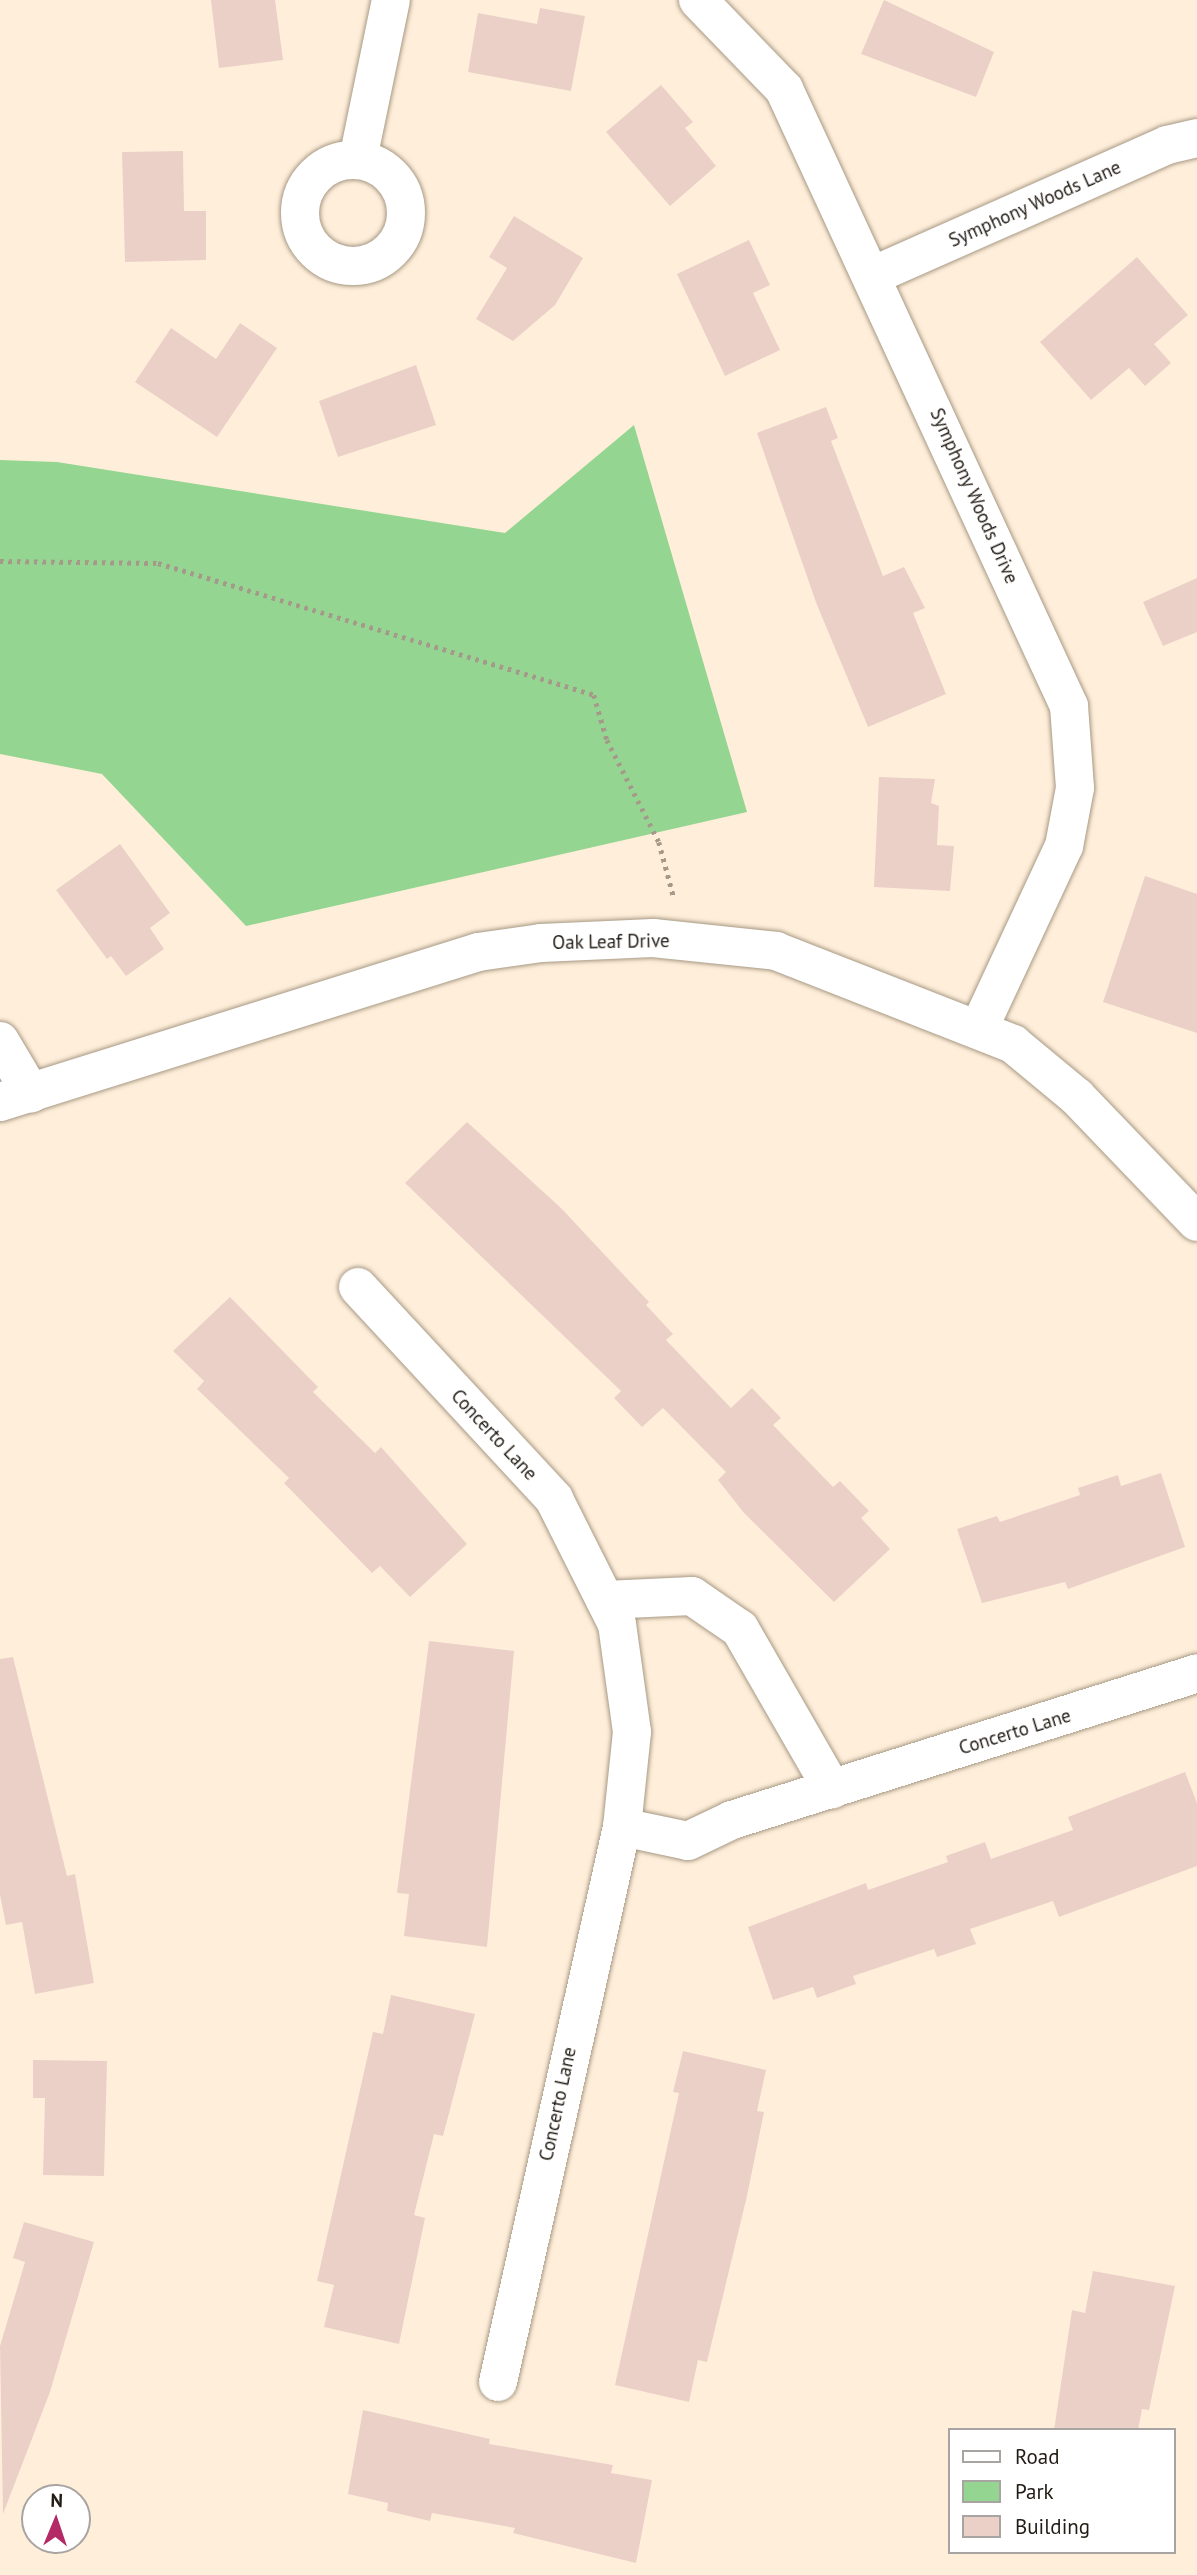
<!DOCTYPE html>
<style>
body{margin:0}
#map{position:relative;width:1197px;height:2575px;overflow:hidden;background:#ffefda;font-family:"PT Sans",sans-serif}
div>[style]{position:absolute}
.green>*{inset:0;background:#95d592}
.building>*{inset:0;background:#ebd0c8}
.path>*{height:4.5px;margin-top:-2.25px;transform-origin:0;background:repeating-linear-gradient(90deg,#a5998a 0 3.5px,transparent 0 8.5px)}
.roads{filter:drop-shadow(0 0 2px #a79985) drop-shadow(0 0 2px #a79985)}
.minor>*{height:38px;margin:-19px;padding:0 19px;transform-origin:19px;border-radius:19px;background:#fff}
.minor>.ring{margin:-19px;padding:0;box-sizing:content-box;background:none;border:38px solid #fff;border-radius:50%}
span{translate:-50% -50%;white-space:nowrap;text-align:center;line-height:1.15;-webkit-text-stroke:5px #fff;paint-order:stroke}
.street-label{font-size:19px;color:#221c15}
.legend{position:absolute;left:948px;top:2428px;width:228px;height:126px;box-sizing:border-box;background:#fff;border:2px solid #a7a4a1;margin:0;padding:9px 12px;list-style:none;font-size:21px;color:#221c15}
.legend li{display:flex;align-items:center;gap:14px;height:35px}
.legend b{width:35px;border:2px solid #a7a4a1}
.north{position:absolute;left:21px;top:2484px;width:70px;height:70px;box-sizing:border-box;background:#fff;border:2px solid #a7a4a1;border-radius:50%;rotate:2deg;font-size:19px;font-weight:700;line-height:28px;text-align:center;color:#221c15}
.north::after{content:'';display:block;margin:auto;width:24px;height:32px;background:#b32a67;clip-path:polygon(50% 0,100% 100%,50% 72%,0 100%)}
</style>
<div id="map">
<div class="green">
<div style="clip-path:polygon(634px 425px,747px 812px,246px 926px,102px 774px,0 754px,0 460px,57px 462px,505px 533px)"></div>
</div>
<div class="building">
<div style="clip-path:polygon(211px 0,275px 0,283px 60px,219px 68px)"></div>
<div style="clip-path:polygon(884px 0,994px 52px,976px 97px,861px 54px)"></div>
<div style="clip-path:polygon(540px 8px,585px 16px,571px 91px,468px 72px,478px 13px,537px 24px)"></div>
<div style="clip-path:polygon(661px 85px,693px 122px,685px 128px,716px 166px,670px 206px,606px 132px)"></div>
<div style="clip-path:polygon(183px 151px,184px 211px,206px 211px,206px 260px,125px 262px,122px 152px)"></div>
<div style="clip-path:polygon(514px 216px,583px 258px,555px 305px,513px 341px,476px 319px,507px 268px,489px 257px)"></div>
<div style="clip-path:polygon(749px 240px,770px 285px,753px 293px,780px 350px,725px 376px,677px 274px)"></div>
<div style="clip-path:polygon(1137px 257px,1188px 315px,1154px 344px,1171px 363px,1145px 386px,1129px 368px,1091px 400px,1040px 342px)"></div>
<div style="clip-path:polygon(240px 323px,277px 348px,217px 437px,135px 382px,171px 328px,216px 359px)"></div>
<div style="clip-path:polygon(416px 365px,436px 425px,338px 457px,319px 401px)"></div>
<div style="clip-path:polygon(826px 407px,838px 438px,831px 441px,883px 576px,904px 567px,925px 608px,913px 613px,946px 694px,868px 727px,817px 605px,757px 433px)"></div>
<div style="clip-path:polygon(1197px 578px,1197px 632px,1163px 646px,1143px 602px)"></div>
<div style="clip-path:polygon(879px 777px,935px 779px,931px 803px,939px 806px,937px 845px,954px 846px,950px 891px,874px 887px)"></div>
<div style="clip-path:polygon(120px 844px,170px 913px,150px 928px,164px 949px,126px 976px,111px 956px,107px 959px,56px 890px)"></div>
<div style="clip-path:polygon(1145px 876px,1197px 894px,1197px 1033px,1103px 1002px)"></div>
<div style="clip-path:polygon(467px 1122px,561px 1208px,649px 1302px,646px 1305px,673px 1334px,666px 1340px,731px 1408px,752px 1388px,781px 1418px,773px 1425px,833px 1487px,840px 1481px,869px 1511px,861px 1518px,890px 1549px,834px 1602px,744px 1513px,718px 1480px,726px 1472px,663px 1408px,642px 1427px,614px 1398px,621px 1391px,405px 1183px)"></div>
<div style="clip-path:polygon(230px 1297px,318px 1387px,313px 1392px,375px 1453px,381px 1447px,467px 1544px,410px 1597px,380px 1566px,372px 1573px,284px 1483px,289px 1478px,197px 1389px,204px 1381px,173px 1351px)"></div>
<div style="clip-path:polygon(1161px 1473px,1185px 1547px,1068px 1589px,1065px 1582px,982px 1603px,957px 1529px,997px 1516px,1000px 1522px,1080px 1495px,1078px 1488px,1118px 1475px,1121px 1486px)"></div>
<div style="clip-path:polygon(429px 1641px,514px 1651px,487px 1947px,404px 1936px,409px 1894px,397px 1893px)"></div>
<div style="clip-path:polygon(13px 1657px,67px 1876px,75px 1874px,94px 1983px,35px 1994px,22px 1922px,6px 1925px,0 1895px,0 1659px)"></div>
<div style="clip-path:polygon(1185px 1772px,1197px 1803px,1197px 1866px,1059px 1917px,1053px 1901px,970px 1929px,976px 1944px,937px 1957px,934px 1949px,853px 1976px,856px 1984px,817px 1998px,813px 1987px,773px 2000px,748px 1927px,866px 1883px,868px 1890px,948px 1862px,946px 1856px,985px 1842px,991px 1859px,1073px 1830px,1068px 1817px)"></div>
<div style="clip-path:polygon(391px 1995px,475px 2014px,443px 2136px,434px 2134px,414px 2215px,425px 2218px,399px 2344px,324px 2327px,334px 2285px,317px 2281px,373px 2032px,383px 2034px)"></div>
<div style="clip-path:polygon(683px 2051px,766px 2070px,757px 2111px,764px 2112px,747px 2196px,707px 2362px,698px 2360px,689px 2402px,615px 2385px,679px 2093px,673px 2092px)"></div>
<div style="clip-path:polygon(33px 2060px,107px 2061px,104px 2176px,43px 2175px,45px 2098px,33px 2098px)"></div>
<div style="clip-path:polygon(24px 2222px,94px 2242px,50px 2392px,3px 2514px,0 2346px,25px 2262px,13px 2258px)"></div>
<div style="clip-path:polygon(1093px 2271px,1175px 2286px,1149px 2410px,1142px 2409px,1138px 2430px,1054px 2430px,1072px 2310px,1085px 2313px)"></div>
<div style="clip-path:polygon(363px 2410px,490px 2439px,489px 2444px,613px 2465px,611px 2473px,652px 2480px,636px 2563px,513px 2533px,515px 2528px,432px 2513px,430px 2521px,387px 2511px,388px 2503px,348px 2494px)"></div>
</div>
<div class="path">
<div style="left:0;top:561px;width:158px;rotate:0.7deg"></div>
<div style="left:158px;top:563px;width:456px;rotate:16.8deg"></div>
<div style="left:594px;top:695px;width:47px;rotate:73.9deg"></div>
<div style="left:607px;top:740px;width:114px;rotate:63deg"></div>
<div style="left:659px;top:842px;width:58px;rotate:75deg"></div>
</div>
<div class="roads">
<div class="minor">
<div style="left:698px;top:0;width:124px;rotate:46deg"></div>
<div style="left:784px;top:89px;width:680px;rotate:65.21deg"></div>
<div style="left:1069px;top:706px;width:82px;rotate:85.8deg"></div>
<div style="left:1075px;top:788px;width:59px;rotate:100.7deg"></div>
<div style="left:1064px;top:846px;width:201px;rotate:115deg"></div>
<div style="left:358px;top:159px;width:162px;rotate:-78.3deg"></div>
<div class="ring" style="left:300px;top:160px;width:68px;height:68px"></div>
<div style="left:874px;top:275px;width:321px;rotate:-23.9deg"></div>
<div style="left:1167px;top:145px;width:31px;rotate:-13deg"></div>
<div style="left:0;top:1041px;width:61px;rotate:59.2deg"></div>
<div style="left:0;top:1102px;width:501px;rotate:-17.42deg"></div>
<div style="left:478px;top:952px;width:64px;rotate:-8.1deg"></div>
<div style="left:541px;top:943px;width:112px;rotate:-2.6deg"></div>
<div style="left:653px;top:938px;width:124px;rotate:6deg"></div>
<div style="left:776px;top:951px;width:255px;rotate:21.4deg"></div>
<div style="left:1013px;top:1044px;width:83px;rotate:39.6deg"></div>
<div style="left:1077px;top:1097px;width:173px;rotate:46.2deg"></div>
<div style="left:358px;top:1287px;width:289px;rotate:47.2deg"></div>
<div style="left:554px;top:1499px;width:140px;rotate:63.3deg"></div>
<div style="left:617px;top:1624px;width:109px;rotate:82.1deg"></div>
<div style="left:632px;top:1732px;width:96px;rotate:96deg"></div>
<div style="left:605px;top:1600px;width:87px;rotate:-2.6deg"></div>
<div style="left:692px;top:1596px;width:58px;rotate:34.5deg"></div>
<div style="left:740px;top:1629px;width:185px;rotate:60.1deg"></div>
<div style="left:498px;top:2382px;width:569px;rotate:-77.41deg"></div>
<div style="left:622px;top:1827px;width:67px;rotate:12deg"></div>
<div style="left:688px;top:1841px;width:49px;rotate:-25.5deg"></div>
<div style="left:732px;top:1820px;width:488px;rotate:-17.5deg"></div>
</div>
</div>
<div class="street-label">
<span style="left:1035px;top:204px;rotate:-24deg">Symphony Woods Lane</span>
<span style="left:974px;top:496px;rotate:66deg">Symphony Woods Drive</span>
<span style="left:611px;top:942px;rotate:-1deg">Oak Leaf Drive</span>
<span style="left:494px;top:1435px;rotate:47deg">Concerto Lane</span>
<span style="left:1015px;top:1732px;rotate:-17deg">Concerto Lane</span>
<span style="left:558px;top:2104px;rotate:-78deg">Concerto Lane</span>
</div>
<ul class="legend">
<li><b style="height:9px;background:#fff"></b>Road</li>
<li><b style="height:19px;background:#95d592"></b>Park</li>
<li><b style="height:19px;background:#ebd0c8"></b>Building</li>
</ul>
<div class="north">N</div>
</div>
